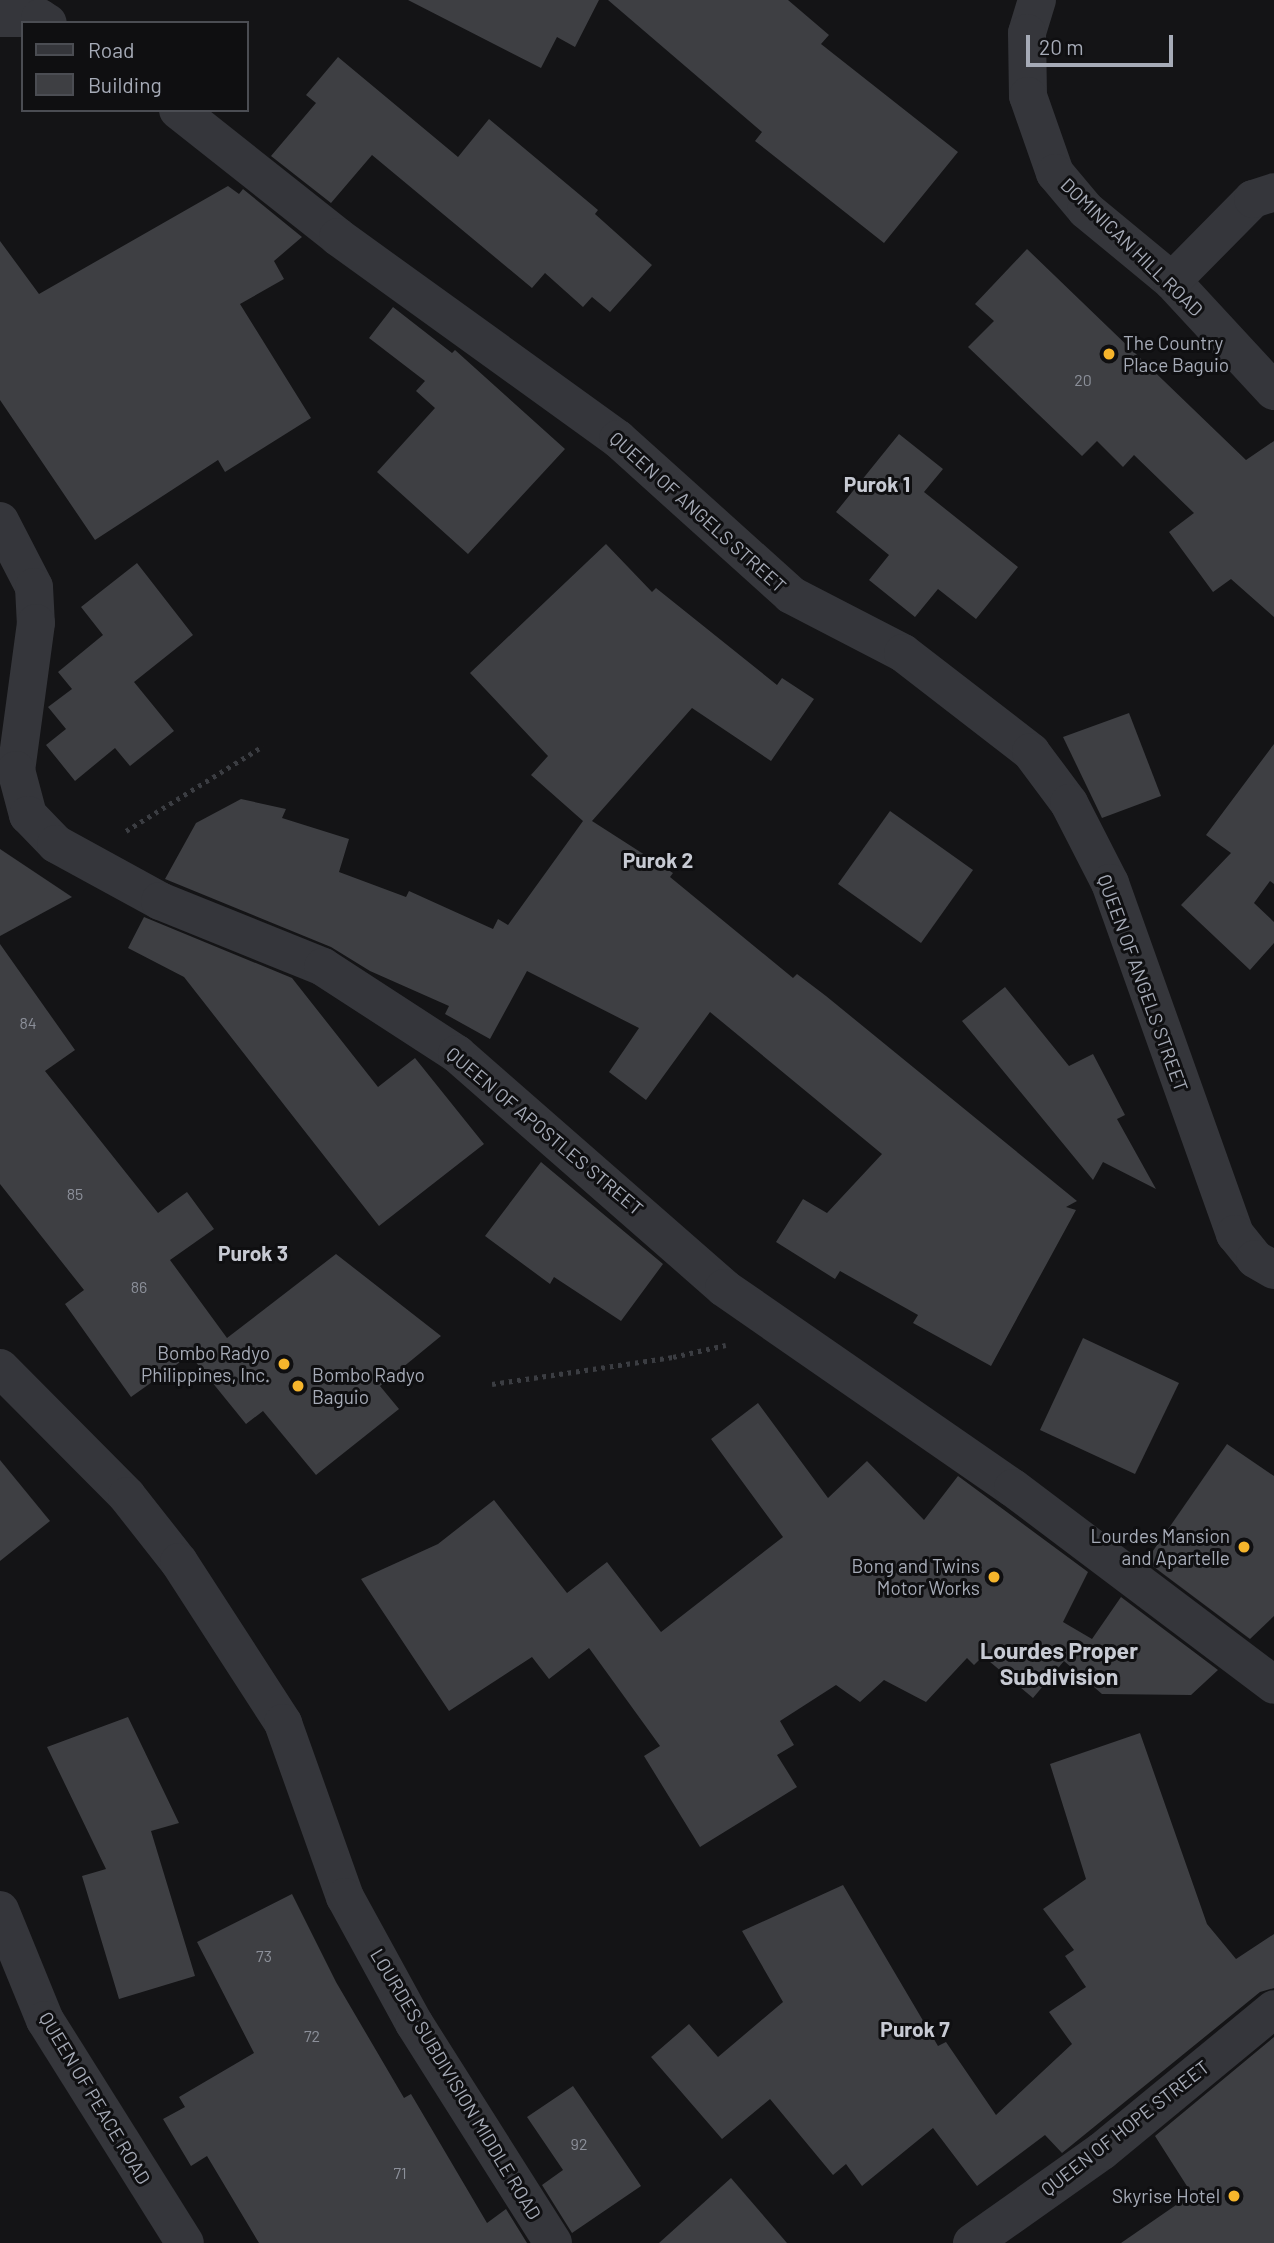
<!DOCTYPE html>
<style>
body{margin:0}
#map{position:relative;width:1274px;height:2243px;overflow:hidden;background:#141416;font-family:Barlow,sans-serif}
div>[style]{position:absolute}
.building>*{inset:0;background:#3e3f43}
.path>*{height:4.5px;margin-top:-2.25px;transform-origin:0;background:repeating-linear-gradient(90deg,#3b3d42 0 3.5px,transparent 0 8.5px)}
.minor>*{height:38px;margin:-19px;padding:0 19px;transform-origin:19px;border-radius:19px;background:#35363b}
.tertiary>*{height:38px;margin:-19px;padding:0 19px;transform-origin:19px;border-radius:19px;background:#35363b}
.dots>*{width:19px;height:19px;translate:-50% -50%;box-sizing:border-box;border:4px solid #0f0f11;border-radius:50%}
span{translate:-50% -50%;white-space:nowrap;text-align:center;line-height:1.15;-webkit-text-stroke:6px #0f0f11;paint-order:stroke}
.number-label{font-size:16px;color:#8c909a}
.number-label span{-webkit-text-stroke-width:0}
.street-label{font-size:19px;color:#a6abb7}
.poi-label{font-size:19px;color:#a6abb7}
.left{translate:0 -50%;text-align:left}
.right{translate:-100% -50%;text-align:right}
.neighbourhood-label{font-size:21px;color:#c7cad3;font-weight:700}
.quarter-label{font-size:23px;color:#c7cad3;font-weight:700}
.legend{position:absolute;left:21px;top:21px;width:228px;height:91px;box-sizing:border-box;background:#0f0f11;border:2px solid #4b4d53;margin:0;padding:9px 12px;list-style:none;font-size:21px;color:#a6abb7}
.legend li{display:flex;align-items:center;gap:14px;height:35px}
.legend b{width:35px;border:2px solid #4b4d53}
.scale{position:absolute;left:1026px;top:35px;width:147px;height:32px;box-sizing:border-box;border:4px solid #a6abb7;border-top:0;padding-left:9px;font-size:21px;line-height:24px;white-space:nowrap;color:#a6abb7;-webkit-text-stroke:5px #0f0f11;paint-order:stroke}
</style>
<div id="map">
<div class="building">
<div style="clip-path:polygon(408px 0,599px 0,575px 47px,557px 37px,541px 68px)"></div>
<div style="clip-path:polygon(608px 0,788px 0,829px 35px,821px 44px,958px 152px,884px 243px,755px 141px,762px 132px)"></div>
<div style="clip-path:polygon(338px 57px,458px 157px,489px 119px,598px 210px,595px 214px,652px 265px,610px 312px,592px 297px,583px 307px,545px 273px,532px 288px,372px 155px,331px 203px,271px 156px,316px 103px,306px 95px)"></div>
<div style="clip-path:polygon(228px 186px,239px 194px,243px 189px,302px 237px,274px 261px,284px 279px,240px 304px,311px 418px,225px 472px,218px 460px,95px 540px,0 400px,0 241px,39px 294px)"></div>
<div style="clip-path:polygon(1027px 249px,1246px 460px,1274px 441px,1274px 617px,1231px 579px,1213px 592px,1169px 532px,1194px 513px,1134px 455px,1123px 467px,1097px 441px,1082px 456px,968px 347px,994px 321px,975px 304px)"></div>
<div style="clip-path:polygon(393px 307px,452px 353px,455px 350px,565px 449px,468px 554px,377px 472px,435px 408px,416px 391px,425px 381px,369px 338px)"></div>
<div style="clip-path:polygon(899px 434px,943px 469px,924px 492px,1018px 567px,976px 619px,938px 589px,915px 617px,869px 580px,889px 555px,836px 512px)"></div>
<div style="clip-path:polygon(606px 544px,652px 592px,656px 588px,777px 685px,782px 678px,814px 699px,771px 761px,692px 708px,592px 821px,673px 873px,670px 877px,793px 978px,797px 974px,826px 996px,1077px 1201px,1066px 1207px,1076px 1210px,991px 1366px,913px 1323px,918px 1315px,840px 1271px,835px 1279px,776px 1242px,803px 1199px,827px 1213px,882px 1154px,710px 1012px,646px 1100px,609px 1072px,639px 1028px,527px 971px,490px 1039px,445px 1014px,449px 1006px,370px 971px,331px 947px,165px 879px,196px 823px,241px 799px,286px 809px,282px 818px,349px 839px,339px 872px,406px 897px,409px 891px,493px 929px,498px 919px,508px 925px,583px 821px,531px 775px,548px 756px,470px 673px)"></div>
<div style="clip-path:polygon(137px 563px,193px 635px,134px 682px,174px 731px,130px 766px,115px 748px,75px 781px,46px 745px,66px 729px,48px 707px,72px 689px,58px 672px,103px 635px,81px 607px)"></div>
<div style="clip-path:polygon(1129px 713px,1161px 796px,1102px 818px,1063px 737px)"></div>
<div style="clip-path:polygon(1274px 744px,1274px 884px,1270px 881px,1254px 903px,1274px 922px,1274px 943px,1250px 970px,1181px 905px,1231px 853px,1206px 835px)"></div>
<div style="clip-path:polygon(890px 811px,973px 870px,921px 943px,838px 884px)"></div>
<div style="clip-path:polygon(0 849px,72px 897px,0 936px)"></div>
<div style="clip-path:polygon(144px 917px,292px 978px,378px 1087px,415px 1058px,484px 1144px,379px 1226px,184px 977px,128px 948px)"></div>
<div style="clip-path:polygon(0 944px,75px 1050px,45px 1071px,158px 1213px,187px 1192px,214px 1229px,170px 1260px,227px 1338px,336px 1254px,441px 1336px,380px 1386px,399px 1409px,316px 1475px,263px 1411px,246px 1424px,190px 1355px,131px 1397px,65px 1304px,84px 1290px,0 1184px)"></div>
<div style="clip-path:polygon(1005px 987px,1069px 1066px,1093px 1054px,1125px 1115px,1117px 1119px,1156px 1189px,1103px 1162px,1093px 1180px,962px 1021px)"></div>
<div style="clip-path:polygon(541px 1162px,663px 1264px,621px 1321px,554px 1277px,550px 1284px,485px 1236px)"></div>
<div style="clip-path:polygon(1083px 1338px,1179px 1383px,1135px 1474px,1040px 1430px)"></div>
<div style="clip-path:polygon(758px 1403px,828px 1498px,867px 1461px,924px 1520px,958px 1476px,1088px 1572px,1063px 1622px,1092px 1639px,1121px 1597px,1218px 1670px,1191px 1695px,1102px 1694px,1064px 1661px,1033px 1698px,983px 1656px,974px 1665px,967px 1658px,926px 1702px,884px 1680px,860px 1702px,836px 1685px,780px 1721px,794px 1745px,777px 1755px,797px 1787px,700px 1847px,644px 1756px,660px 1746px,589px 1648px,549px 1679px,532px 1657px,449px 1711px,361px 1579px,438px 1544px,494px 1500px,567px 1593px,607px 1562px,661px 1632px,783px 1537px,711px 1439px)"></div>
<div style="clip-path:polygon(1227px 1444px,1274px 1476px,1274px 1616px,1250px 1639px,1146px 1561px)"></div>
<div style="clip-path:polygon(0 1460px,50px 1521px,0 1561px)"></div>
<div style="clip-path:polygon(128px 1717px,179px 1823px,151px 1831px,195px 1976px,119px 1999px,82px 1876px,106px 1869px,47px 1747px)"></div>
<div style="clip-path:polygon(1140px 1733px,1207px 1924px,1236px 1959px,1274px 1934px,1274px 1988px,1260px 1992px,1062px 2153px,1045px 2135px,977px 2186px,933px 2128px,862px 2186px,846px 2164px,833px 2175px,770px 2099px,722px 2139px,651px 2057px,689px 2024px,718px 2057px,783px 2002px,742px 1931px,843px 1885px,938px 2046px,946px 2042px,996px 2115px,1072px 2044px,1049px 2012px,1086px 1987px,1065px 1956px,1074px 1950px,1043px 1909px,1086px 1879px,1050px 1764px)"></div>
<div style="clip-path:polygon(292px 1894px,336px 1982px,404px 2098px,411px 2094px,487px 2223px,506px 2209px,527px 2243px,259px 2243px,207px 2156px,191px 2166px,163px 2119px,185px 2107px,179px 2097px,254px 2053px,197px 1942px)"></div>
<div style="clip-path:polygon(1274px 2037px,1274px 2243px,1121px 2243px,1192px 2194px,1155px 2136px)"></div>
<div style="clip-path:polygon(573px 2086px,641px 2186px,572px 2233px,542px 2185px,563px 2170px,527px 2117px)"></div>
<div style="clip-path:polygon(731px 2178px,787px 2243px,659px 2243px)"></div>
</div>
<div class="path">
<div style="left:126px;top:831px;width:161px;rotate:-31.8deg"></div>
<div style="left:492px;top:1384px;width:183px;rotate:-8.5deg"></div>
<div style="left:673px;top:1357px;width:54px;rotate:-12.8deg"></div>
</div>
<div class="minor">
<div style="left:1037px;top:0;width:34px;rotate:107deg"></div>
<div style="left:1027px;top:33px;width:63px;rotate:89.1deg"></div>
<div style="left:1028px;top:96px;width:82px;rotate:70.7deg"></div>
<div style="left:1055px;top:173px;width:48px;rotate:50deg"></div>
<div style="left:1086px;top:210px;width:112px;rotate:39.5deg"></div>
<div style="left:1172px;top:281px;width:150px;rotate:47.2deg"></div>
<div style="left:0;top:18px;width:40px"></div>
<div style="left:40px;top:18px;width:9px;rotate:32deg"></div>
<div style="left:178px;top:110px;width:204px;rotate:38.4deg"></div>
<div style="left:338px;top:237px;width:345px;rotate:35.8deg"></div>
<div style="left:618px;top:439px;width:233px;rotate:42deg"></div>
<div style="left:791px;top:595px;width:126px;rotate:27.4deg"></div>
<div style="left:903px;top:653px;width:162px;rotate:37.7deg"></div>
<div style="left:1031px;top:752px;width:64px;rotate:53.3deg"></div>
<div style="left:1069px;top:803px;width:90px;rotate:62.9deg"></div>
<div style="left:1110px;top:883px;width:373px;rotate:70.4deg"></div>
<div style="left:1235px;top:1234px;width:32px;rotate:51deg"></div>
<div style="left:1255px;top:1259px;width:22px;rotate:30deg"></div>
<div style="left:1172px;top:281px;width:115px;rotate:-45.4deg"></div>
<div style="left:1253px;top:199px;width:22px;rotate:-18deg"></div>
<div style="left:0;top:521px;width:74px;rotate:62.7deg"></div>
<div style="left:34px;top:587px;width:36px;rotate:87deg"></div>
<div style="left:36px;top:623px;width:148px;rotate:97.7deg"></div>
<div style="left:16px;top:770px;width:47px;rotate:75.1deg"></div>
<div style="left:28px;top:815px;width:40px;rotate:46deg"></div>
<div style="left:56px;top:844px;width:119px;rotate:28.7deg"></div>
<div style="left:160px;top:901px;width:176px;rotate:22deg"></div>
<div style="left:323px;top:967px;width:160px;rotate:33deg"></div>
<div style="left:457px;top:1054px;width:355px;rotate:41.2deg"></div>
<div style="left:724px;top:1288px;width:351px;rotate:34.7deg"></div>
<div style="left:1013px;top:1488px;width:327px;rotate:37deg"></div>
<div style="left:0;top:1368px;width:180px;rotate:45.2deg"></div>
<div style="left:127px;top:1496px;width:84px;rotate:51.8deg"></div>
<div style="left:179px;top:1562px;width:192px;rotate:57.1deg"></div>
<div style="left:283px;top:1723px;width:185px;rotate:70.4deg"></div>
<div style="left:345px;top:1897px;width:144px;rotate:61.3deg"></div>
<div style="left:414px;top:2023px;width:260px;rotate:57.7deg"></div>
<div style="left:972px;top:2243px;width:159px;rotate:-35.3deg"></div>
<div style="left:1102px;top:2151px;width:223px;rotate:-39.5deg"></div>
</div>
<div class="tertiary">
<div style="left:0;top:1910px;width:119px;rotate:67.8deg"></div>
<div style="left:45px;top:2020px;width:263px;rotate:57.9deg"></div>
</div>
<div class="dots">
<div style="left:1109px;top:354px;background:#f6b52c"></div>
<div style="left:284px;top:1364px;background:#f6b52c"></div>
<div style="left:298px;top:1386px;background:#f6b52c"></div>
<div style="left:1244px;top:1547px;background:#f6b52c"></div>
<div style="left:994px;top:1577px;background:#f6b52c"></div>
<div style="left:1234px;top:2196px;background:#f6b52c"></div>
</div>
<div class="number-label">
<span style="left:1083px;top:380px">20</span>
<span style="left:28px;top:1023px">84</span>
<span style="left:75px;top:1194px">85</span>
<span style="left:139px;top:1287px">86</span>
<span style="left:264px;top:1956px">73</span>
<span style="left:312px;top:2036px">72</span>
<span style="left:579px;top:2144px">92</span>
<span style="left:400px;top:2173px">71</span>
</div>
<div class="street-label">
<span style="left:1132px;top:247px;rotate:44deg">DOMINICAN HILL ROAD</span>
<span style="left:698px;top:512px;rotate:42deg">QUEEN OF ANGELS STREET</span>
<span style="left:1143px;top:983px;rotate:70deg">QUEEN OF ANGELS STREET</span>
<span style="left:545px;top:1131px;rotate:40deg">QUEEN OF APOSTLES STREET</span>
<span style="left:456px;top:2084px;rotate:59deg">LOURDES SUBDIVISION MIDDLE ROAD</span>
<span style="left:95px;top:2098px;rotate:59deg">QUEEN OF PEACE ROAD</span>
<span style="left:1125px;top:2128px;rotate:-38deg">QUEEN OF HOPE STREET</span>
</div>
<div class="poi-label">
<span class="left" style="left:1123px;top:354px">The Country<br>Place Baguio</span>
<span class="right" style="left:270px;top:1364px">Bombo Radyo<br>Philippines, Inc.</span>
<span class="left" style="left:312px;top:1386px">Bombo Radyo<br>Baguio</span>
<span class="right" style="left:1230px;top:1547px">Lourdes Mansion<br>and Apartelle</span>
<span class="right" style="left:980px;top:1577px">Bong and Twins<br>Motor Works</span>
<span class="right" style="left:1220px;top:2196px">Skyrise Hotel</span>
</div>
<div class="neighbourhood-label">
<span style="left:877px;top:484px">Purok 1</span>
<span style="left:658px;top:860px">Purok 2</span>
<span style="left:253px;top:1253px">Purok 3</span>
<span style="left:915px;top:2029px">Purok 7</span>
</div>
<div class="quarter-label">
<span style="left:1059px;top:1663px">Lourdes Proper<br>Subdivision</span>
</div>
<ul class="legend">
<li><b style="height:9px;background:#35363b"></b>Road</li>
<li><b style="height:19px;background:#3e3f43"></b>Building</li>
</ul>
<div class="scale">20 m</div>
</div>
